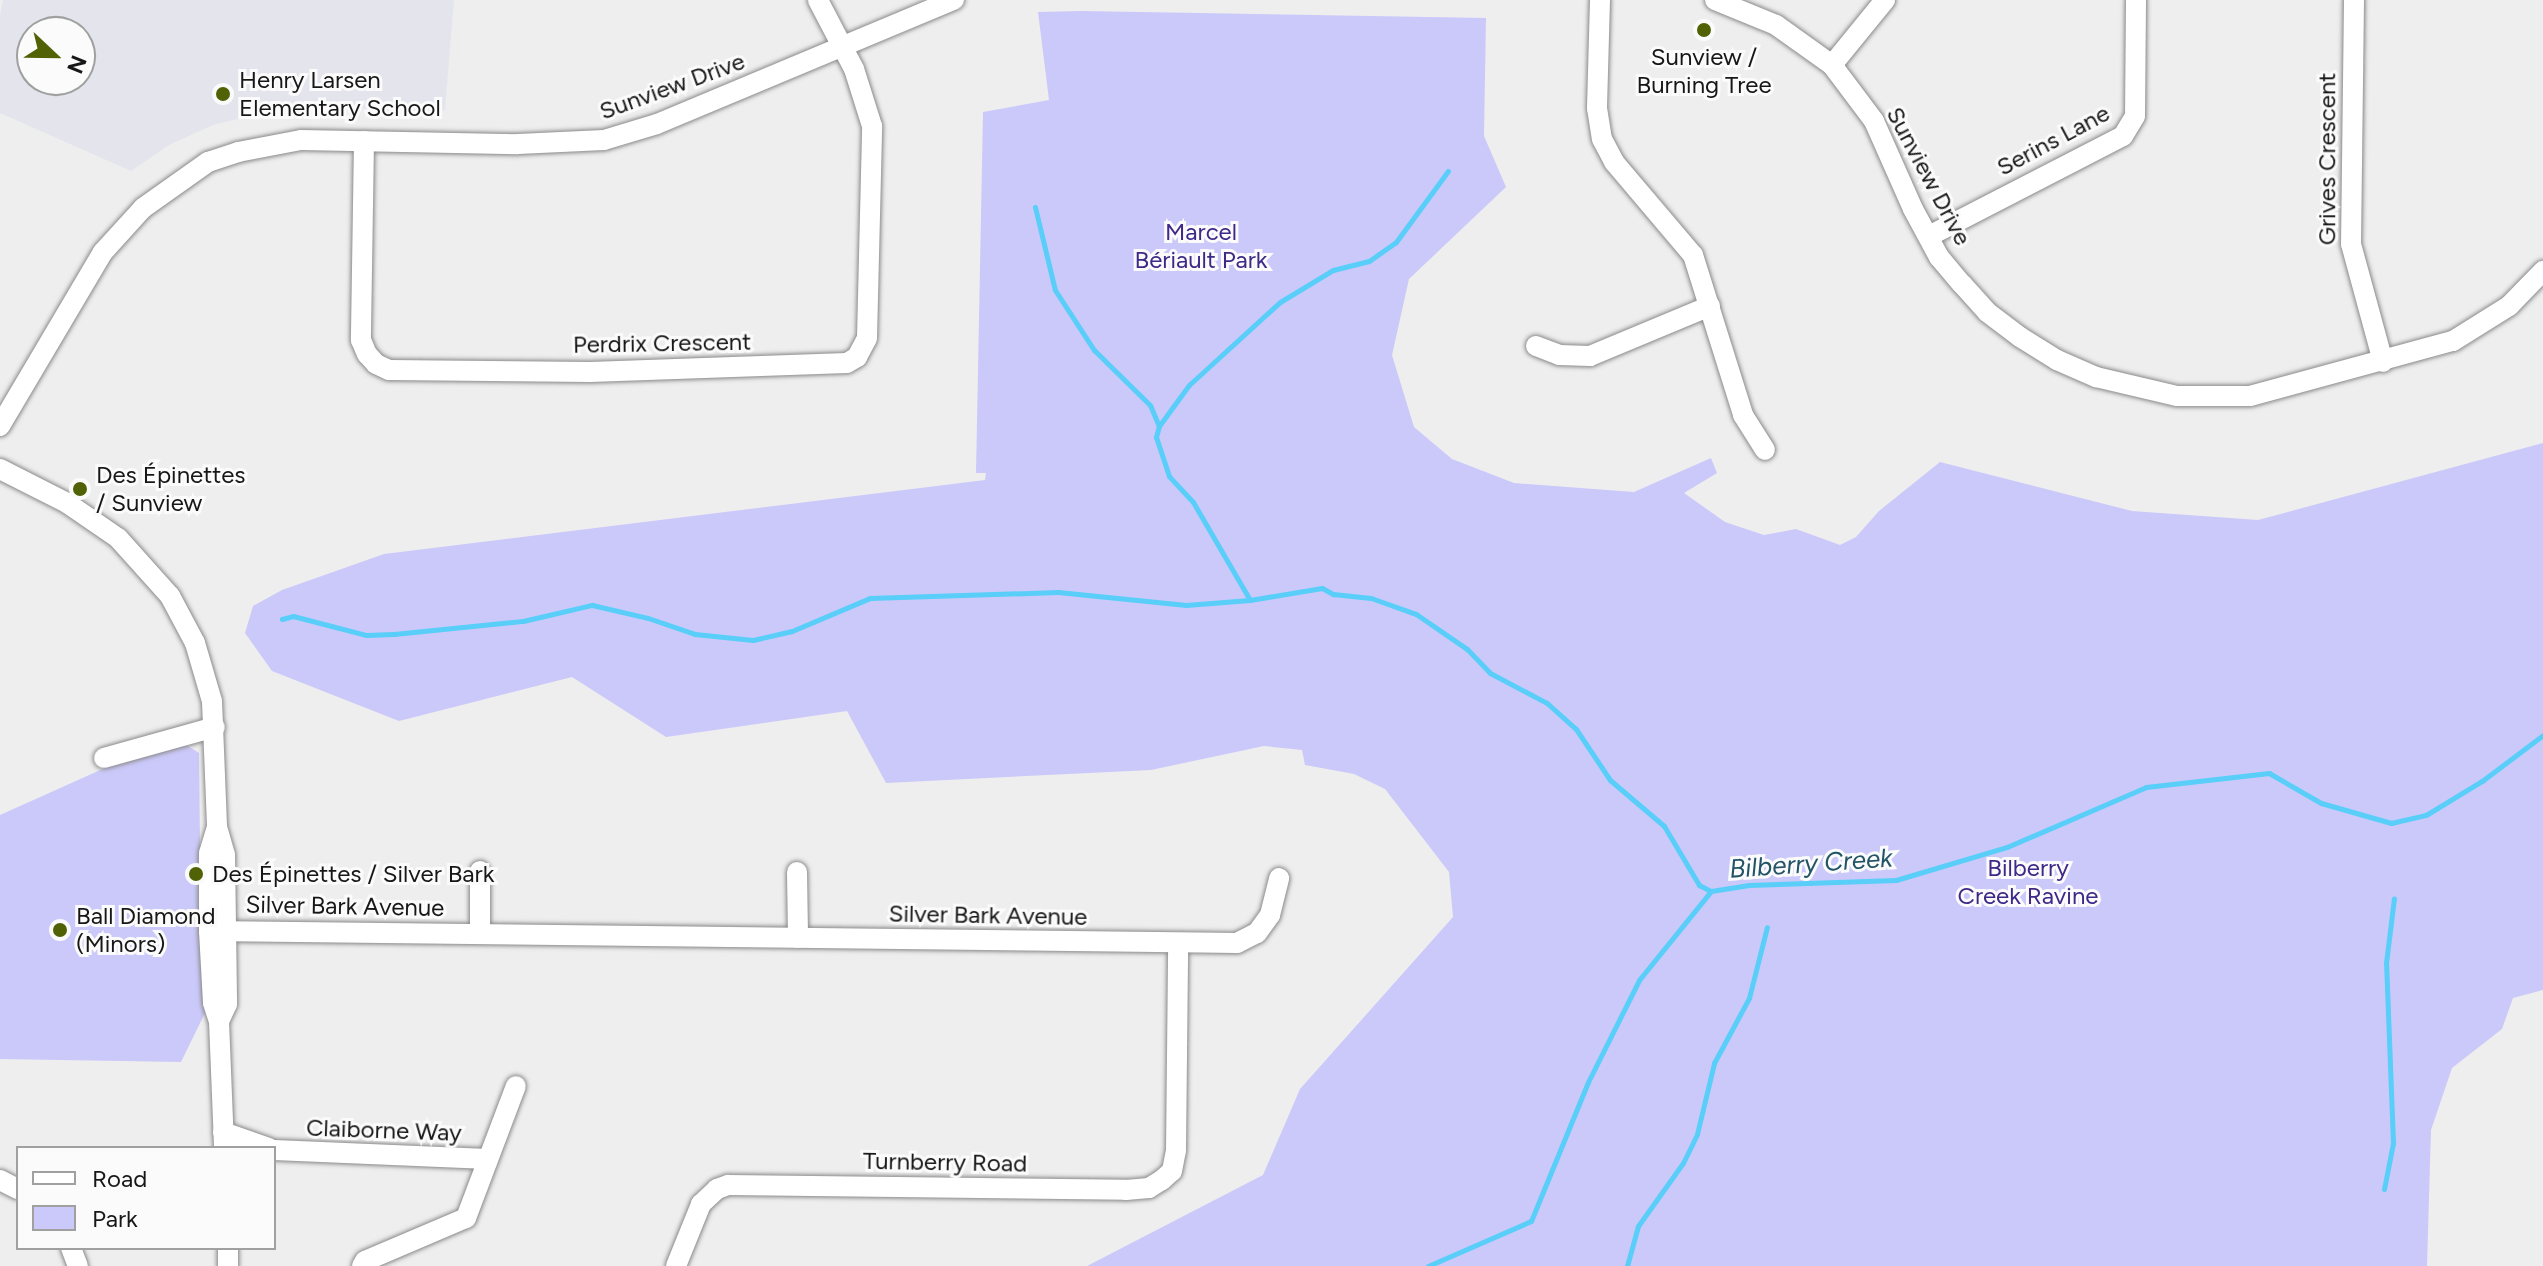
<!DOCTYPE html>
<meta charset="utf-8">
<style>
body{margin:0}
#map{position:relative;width:2543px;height:1266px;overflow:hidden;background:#eeeeef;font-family:Figtree,sans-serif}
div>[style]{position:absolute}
.built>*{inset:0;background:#e4e4ed}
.green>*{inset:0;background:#cbc9f9}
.stream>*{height:5px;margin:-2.5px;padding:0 2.5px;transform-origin:2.5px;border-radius:2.5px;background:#58cef9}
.roads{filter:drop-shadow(0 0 2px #8a8a8b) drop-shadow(0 0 2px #8a8a8b)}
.minor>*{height:20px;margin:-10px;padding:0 10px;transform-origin:10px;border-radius:10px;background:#fff}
.dots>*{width:22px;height:22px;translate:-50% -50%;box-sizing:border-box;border:4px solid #fbfbfc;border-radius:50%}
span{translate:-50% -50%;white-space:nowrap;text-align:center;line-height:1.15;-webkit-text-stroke:6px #fbfbfc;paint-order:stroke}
.poi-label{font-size:24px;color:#171718}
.left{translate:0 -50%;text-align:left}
.street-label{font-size:24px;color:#171718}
.park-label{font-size:24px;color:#3e2888}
.water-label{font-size:26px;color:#235466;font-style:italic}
.legend{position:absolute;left:16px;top:1146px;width:260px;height:104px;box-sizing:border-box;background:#fbfbfc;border:2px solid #a0a0a1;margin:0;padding:10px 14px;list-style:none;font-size:24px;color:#171718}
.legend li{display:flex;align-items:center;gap:16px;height:40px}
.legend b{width:40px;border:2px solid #a0a0a1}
.north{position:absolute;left:16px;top:16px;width:80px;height:80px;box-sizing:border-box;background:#fbfbfc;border:2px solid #a0a0a1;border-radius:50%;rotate:112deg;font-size:22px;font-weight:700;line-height:32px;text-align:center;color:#171718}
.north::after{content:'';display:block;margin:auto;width:28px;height:36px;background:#506106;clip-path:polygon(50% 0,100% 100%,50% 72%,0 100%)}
</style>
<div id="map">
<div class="built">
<div style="clip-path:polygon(evenodd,3px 0,454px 0,445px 110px,285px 107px,213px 125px,169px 145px,131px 171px,0 113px,0 16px,3px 0,32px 32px,80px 32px,80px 80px,32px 80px,32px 32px)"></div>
</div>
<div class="green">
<div style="clip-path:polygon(1081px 11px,1486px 18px,1484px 136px,1506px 187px,1409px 279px,1392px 355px,1414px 427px,1452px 459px,1514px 483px,1634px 492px,1711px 458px,1717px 473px,1684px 493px,1725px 522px,1764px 535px,1796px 529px,1840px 545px,1856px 537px,1879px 511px,1940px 462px,2132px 511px,2258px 520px,2543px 443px,2543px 990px,2513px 998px,2502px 1029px,2452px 1068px,2431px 1130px,2427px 1266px,1087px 1266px,1263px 1175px,1300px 1089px,1453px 917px,1449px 872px,1385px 789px,1354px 774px,1305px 765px,1302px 750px,1264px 746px,1151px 770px,886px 783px,847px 711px,666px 737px,572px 677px,399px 721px,272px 671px,245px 633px,253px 606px,282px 590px,384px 554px,985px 480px,986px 473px,976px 473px,983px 112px,1049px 100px,1038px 12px)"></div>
<div style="clip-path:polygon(174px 737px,199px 753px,201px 942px,205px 1013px,181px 1062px,0 1059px,0 815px)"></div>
</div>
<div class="stream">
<div style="left:1035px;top:207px;width:85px;rotate:76.5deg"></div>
<div style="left:1055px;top:290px;width:72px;rotate:57deg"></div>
<div style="left:1094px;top:350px;width:78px;rotate:44.5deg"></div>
<div style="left:1150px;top:405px;width:23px;rotate:67deg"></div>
<div style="left:1250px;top:600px;width:113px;rotate:-120.2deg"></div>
<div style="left:1193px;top:502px;width:35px;rotate:-133deg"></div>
<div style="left:1169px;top:476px;width:41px;rotate:-108.4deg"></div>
<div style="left:1156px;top:437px;width:11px;rotate:-75deg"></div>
<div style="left:1159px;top:426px;width:51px;rotate:-53.8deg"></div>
<div style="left:1189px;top:385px;width:123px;rotate:-42.4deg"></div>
<div style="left:1280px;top:302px;width:62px;rotate:-31.1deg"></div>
<div style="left:1333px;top:270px;width:37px;rotate:-14deg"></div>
<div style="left:1369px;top:261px;width:33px;rotate:-35deg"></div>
<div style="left:1396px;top:242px;width:88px;rotate:-53.8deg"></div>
<div style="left:282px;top:619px;width:11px;rotate:-15deg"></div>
<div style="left:293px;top:616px;width:75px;rotate:14.6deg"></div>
<div style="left:366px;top:635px;width:28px;rotate:-2deg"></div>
<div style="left:394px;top:634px;width:130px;rotate:-5.8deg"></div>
<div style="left:523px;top:621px;width:71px;rotate:-13.1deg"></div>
<div style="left:592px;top:605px;width:57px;rotate:13.1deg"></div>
<div style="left:648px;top:618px;width:50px;rotate:18.8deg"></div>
<div style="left:695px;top:634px;width:58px;rotate:5.9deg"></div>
<div style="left:753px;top:640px;width:40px;rotate:-13deg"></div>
<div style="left:792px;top:631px;width:85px;rotate:-22.9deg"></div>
<div style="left:870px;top:598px;width:188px;rotate:-1.8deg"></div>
<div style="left:1058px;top:592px;width:129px;rotate:5.8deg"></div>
<div style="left:1186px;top:605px;width:64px;rotate:-4.5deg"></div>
<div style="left:1250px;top:600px;width:73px;rotate:-9.5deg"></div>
<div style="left:1322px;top:588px;width:13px;rotate:29deg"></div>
<div style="left:1333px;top:594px;width:38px;rotate:6deg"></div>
<div style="left:1371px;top:598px;width:48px;rotate:19.6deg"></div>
<div style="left:1416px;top:614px;width:62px;rotate:34.5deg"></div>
<div style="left:1467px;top:649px;width:33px;rotate:46deg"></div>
<div style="left:1490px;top:673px;width:64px;rotate:27.8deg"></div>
<div style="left:1547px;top:703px;width:39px;rotate:42deg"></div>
<div style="left:1576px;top:729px;width:61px;rotate:56.3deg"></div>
<div style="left:1610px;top:780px;width:71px;rotate:40.4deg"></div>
<div style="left:1664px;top:826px;width:69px;rotate:59.3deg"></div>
<div style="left:1699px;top:885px;width:13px;rotate:27deg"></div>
<div style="left:2384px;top:1189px;width:47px;rotate:-78.9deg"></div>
<div style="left:2393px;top:1143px;width:180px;rotate:-92.2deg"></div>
<div style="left:2386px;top:963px;width:65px;rotate:-83deg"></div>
<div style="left:1428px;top:1266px;width:112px;rotate:-23.6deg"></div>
<div style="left:1531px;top:1221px;width:150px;rotate:-67.7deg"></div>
<div style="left:1588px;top:1082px;width:114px;rotate:-63.4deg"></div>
<div style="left:1639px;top:980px;width:114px;rotate:-51deg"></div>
<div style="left:1711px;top:891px;width:37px;rotate:-9deg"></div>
<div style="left:1748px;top:885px;width:148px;rotate:-1.9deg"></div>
<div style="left:1896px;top:880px;width:116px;rotate:-16.6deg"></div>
<div style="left:2007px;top:847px;width:151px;rotate:-23.3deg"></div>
<div style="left:2146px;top:787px;width:124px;rotate:-6.5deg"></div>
<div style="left:2269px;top:773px;width:60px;rotate:30deg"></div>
<div style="left:2321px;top:803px;width:73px;rotate:15.9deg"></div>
<div style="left:2391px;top:823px;width:36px;rotate:-13deg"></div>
<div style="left:2426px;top:815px;width:66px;rotate:-31.3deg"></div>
<div style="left:2482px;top:781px;width:76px;rotate:-37deg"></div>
<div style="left:1627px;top:1266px;width:41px;rotate:-74.6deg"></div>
<div style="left:1638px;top:1226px;width:77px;rotate:-54.5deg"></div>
<div style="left:1683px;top:1163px;width:32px;rotate:-64deg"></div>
<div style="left:1697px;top:1134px;width:73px;rotate:-76.5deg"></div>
<div style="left:1714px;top:1063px;width:74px;rotate:-61.7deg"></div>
<div style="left:1749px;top:998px;width:73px;rotate:-75.8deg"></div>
</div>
<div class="roads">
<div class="minor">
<div style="left:1600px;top:0;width:108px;rotate:91.6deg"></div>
<div style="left:1597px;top:108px;width:31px;rotate:81deg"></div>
<div style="left:1602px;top:139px;width:26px;rotate:62deg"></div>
<div style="left:1614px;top:162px;width:122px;rotate:49.7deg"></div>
<div style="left:1693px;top:255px;width:168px;rotate:72.6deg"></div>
<div style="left:1743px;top:415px;width:41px;rotate:57.8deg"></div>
<div style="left:1715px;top:0;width:66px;rotate:22.3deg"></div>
<div style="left:1776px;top:25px;width:69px;rotate:35.5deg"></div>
<div style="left:1832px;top:65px;width:70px;rotate:53.1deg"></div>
<div style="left:1874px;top:121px;width:96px;rotate:66.1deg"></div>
<div style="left:1913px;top:209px;width:55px;rotate:61.6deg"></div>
<div style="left:1939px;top:257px;width:35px;rotate:50deg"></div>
<div style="left:1962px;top:284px;width:38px;rotate:48deg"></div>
<div style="left:1987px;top:312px;width:41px;rotate:37.1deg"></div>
<div style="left:2020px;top:337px;width:44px;rotate:31.9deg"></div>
<div style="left:2057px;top:360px;width:43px;rotate:23.6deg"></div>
<div style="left:2096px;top:377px;width:83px;rotate:13.2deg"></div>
<div style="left:2177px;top:396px;width:73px"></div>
<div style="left:2250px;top:396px;width:210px;rotate:-15.2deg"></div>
<div style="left:2453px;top:341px;width:66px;rotate:-32deg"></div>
<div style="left:2509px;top:306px;width:49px;rotate:-45.8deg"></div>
<div style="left:2354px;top:0;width:244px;rotate:90.7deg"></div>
<div style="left:2351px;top:244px;width:122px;rotate:74.8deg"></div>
<div style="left:1832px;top:65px;width:84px;rotate:-50.8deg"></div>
<div style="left:364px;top:141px;width:199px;rotate:90.9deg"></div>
<div style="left:361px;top:340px;width:15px;rotate:67deg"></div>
<div style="left:367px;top:354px;width:13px;rotate:48deg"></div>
<div style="left:376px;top:364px;width:14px;rotate:25deg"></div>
<div style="left:389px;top:370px;width:201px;rotate:0.6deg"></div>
<div style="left:590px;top:372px;width:257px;rotate:-2deg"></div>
<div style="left:847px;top:363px;width:12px;rotate:-31deg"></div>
<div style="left:857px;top:357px;width:21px;rotate:-62deg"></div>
<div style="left:867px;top:338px;width:212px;rotate:-88.6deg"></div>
<div style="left:872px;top:126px;width:60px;rotate:-107.5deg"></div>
<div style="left:854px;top:69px;width:78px;rotate:-117.6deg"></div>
<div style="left:1929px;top:236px;width:218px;rotate:-27.3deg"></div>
<div style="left:2123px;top:136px;width:23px;rotate:-59deg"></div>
<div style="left:2135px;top:116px;width:116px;rotate:-89.5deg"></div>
<div style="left:1536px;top:346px;width:25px;rotate:21deg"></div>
<div style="left:1559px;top:355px;width:31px;rotate:2deg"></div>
<div style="left:1590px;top:356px;width:130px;rotate:-22.6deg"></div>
<div style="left:0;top:426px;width:202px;rotate:-59.4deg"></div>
<div style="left:103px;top:252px;width:59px;rotate:-47.7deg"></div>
<div style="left:143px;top:208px;width:80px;rotate:-35.3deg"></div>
<div style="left:208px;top:162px;width:32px;rotate:-18deg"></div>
<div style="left:238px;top:152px;width:64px;rotate:-10.8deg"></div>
<div style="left:301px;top:140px;width:217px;rotate:1.1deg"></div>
<div style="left:518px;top:144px;width:86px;rotate:-2.7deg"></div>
<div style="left:604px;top:140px;width:55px;rotate:-16.8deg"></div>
<div style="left:657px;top:124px;width:322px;rotate:-22.7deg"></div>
<div style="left:0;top:469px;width:75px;rotate:26.9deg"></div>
<div style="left:67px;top:503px;width:62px;rotate:34.5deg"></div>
<div style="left:118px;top:538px;width:78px;rotate:48.1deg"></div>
<div style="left:170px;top:596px;width:53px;rotate:62deg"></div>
<div style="left:195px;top:643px;width:60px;rotate:73.7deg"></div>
<div style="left:212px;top:701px;width:126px;rotate:87.7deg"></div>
<div style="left:217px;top:827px;width:29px;rotate:74deg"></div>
<div style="left:225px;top:855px;width:149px;rotate:89.2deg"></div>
<div style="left:227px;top:1004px;width:19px;rotate:115deg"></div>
<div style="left:104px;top:758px;width:115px;rotate:-15.6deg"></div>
<div style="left:217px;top:827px;width:27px;rotate:107deg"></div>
<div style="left:209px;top:853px;width:78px;rotate:90deg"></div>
<div style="left:209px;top:931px;width:72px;rotate:86.8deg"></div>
<div style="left:213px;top:1003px;width:19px;rotate:72deg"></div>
<div style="left:219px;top:1021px;width:127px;rotate:87.7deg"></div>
<div style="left:797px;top:872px;width:66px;rotate:89.1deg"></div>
<div style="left:209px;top:931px;width:1028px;rotate:0.67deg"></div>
<div style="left:1237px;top:943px;width:22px;rotate:-27deg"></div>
<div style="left:1257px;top:933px;width:22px;rotate:-54deg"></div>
<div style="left:1270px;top:915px;width:38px;rotate:-76deg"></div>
<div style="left:480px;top:934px;width:63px;rotate:-90deg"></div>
<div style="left:223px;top:1132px;width:49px;rotate:19.2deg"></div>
<div style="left:274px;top:1150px;width:214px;rotate:2.4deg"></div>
<div style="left:0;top:1180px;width:20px;rotate:27deg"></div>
<div style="left:71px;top:1248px;width:19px;rotate:69deg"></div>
<div style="left:228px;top:1248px;width:18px;rotate:90deg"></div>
<div style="left:362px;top:1266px;width:6px;rotate:-59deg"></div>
<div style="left:365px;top:1261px;width:110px;rotate:-23.1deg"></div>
<div style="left:466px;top:1218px;width:141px;rotate:-69.3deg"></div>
<div style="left:676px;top:1266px;width:67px;rotate:-68deg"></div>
<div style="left:701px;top:1204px;width:22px;rotate:-43deg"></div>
<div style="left:717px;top:1189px;width:12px;rotate:-20deg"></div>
<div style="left:728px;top:1185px;width:398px;rotate:0.7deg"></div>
<div style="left:1126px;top:1190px;width:23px;rotate:-5deg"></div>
<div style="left:1149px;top:1188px;width:15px;rotate:-32deg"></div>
<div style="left:1162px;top:1180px;width:13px;rotate:-42deg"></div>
<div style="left:1172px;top:1171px;width:20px;rotate:-79deg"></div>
<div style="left:1176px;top:1151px;width:206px;rotate:-89.4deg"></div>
</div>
</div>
<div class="dots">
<div style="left:1704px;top:30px;background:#506106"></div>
<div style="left:223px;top:94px;background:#506106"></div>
<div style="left:80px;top:489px;background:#506106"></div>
<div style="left:196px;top:874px;background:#506106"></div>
<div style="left:60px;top:930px;background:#506106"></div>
</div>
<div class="poi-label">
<span style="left:1704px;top:71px">Sunview /<br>Burning Tree</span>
<span class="left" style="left:239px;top:94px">Henry Larsen<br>Elementary School</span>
<span class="left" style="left:96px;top:489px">Des Épinettes<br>/ Sunview</span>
<span class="left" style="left:212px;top:874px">Des Épinettes / Silver Bark</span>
<span class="left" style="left:76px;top:930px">Ball Diamond<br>(Minors)</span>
</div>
<div class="street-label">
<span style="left:672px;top:86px;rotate:-20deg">Sunview Drive</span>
<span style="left:2053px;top:140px;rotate:-28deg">Serins Lane</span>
<span style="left:2327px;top:159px;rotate:-90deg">Grives Crescent</span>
<span style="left:1929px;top:176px;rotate:62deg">Sunview Drive</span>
<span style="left:662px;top:343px;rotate:-1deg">Perdrix Crescent</span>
<span style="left:345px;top:906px;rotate:1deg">Silver Bark Avenue</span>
<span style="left:988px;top:915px;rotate:1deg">Silver Bark Avenue</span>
<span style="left:384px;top:1130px;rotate:2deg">Claiborne Way</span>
<span style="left:945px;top:1162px;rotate:1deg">Turnberry Road</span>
</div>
<div class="park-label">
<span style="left:1201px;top:246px">Marcel<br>Bériault Park</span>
<span style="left:2028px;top:882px">Bilberry<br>Creek Ravine</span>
</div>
<div class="water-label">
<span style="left:1811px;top:864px;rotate:-4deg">Bilberry Creek</span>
</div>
<ul class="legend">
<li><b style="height:10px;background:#fff"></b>Road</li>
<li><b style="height:22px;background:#cbc9f9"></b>Park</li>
</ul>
<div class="north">N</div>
</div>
